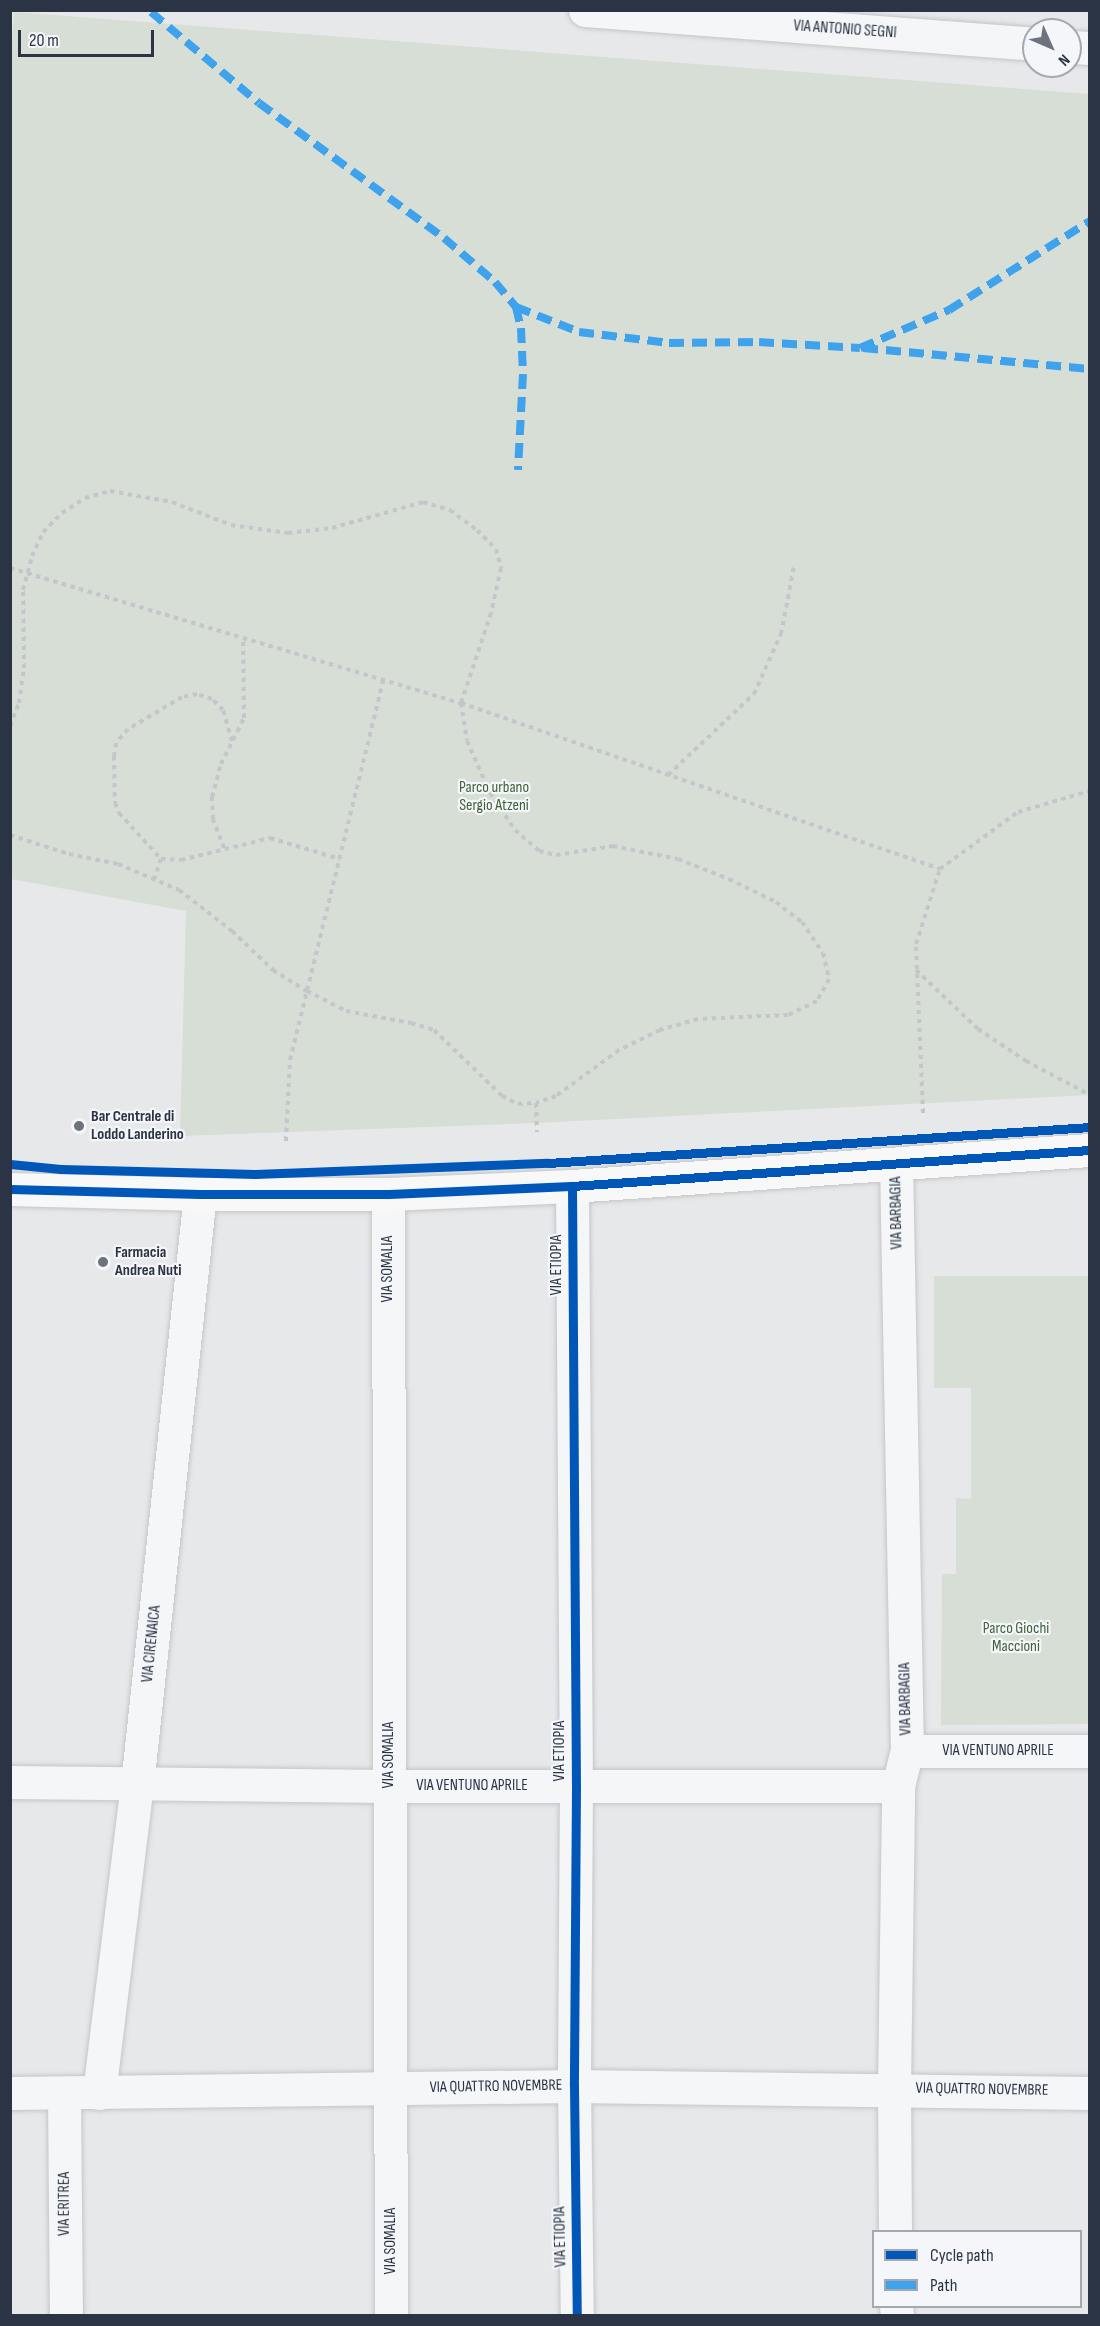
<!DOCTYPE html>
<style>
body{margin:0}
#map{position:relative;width:1100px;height:2326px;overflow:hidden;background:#e6e8ea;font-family:"Sofia Sans Condensed",sans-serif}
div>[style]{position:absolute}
.green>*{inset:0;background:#d6ded6}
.path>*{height:4px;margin-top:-2px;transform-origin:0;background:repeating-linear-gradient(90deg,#c5c6ca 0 4.5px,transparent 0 9px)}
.roads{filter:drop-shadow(0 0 2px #c4c6c8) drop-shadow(0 0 2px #c4c6c8)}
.street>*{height:33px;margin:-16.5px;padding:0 16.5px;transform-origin:16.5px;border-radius:16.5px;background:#f5f6f7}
.secondary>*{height:33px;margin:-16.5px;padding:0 16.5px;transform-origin:16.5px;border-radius:16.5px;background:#f8f8f8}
.quiet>*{height:8px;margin-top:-4px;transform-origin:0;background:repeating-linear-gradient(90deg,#3ea3ec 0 15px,transparent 0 23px)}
.cycleway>*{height:9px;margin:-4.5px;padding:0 4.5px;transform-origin:4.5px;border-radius:4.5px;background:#0057b8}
.dots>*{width:16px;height:16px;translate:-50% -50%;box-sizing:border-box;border:3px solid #f4f6f9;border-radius:50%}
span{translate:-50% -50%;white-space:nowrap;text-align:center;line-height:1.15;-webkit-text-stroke:4.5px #f4f6f9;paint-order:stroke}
.street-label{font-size:16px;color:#2b3445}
.park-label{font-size:16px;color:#3f6138}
.poi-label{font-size:16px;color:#2b3445;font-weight:700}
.left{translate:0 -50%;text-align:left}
.frame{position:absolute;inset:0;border:12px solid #2b3445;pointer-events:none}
.legend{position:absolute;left:872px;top:2230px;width:210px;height:78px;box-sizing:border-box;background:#f4f6f9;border:2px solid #a4a8b1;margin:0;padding:8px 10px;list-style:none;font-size:18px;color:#2b3445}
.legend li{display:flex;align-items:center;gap:12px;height:30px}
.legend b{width:30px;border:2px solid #a4a8b1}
.north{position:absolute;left:1022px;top:18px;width:60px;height:60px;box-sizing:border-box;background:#f4f6f9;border:2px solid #a4a8b1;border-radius:50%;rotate:135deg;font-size:16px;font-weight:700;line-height:24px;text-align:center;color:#2b3445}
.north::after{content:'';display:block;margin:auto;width:21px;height:27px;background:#6c737f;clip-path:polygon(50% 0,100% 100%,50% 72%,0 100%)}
.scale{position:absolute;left:18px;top:30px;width:136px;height:27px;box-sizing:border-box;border:3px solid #2b3445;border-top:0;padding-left:8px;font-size:18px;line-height:21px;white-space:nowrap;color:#2b3445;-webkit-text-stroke:4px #f4f6f9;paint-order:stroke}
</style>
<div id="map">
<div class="green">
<div style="clip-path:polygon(14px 12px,1089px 94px,1089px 1095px,536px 1123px,180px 1136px,186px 911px,11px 879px,10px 70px)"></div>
<div style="clip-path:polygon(934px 1276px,1089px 1276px,1089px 1724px,941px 1725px,942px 1574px,956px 1574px,956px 1498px,971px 1499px,971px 1388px,934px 1388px)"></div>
</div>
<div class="path">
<div style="left:10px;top:568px;width:471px;rotate:16.7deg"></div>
<div style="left:461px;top:703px;width:507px;rotate:19.11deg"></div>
<div style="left:940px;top:869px;width:97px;rotate:-36.2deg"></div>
<div style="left:1018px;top:812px;width:75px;rotate:-16.3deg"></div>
<div style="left:10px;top:726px;width:25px;rotate:-69deg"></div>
<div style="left:19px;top:703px;width:35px;rotate:-82deg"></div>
<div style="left:24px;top:668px;width:78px;rotate:-90.7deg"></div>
<div style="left:23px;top:590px;width:35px;rotate:-75deg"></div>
<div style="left:32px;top:556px;width:26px;rotate:-65deg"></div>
<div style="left:43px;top:532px;width:27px;rotate:-45deg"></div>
<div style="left:62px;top:513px;width:27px;rotate:-33deg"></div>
<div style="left:85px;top:498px;width:26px;rotate:-16deg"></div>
<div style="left:110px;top:491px;width:63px;rotate:10.1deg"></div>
<div style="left:172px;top:502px;width:63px;rotate:21.3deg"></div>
<div style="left:231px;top:525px;width:58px;rotate:8deg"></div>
<div style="left:288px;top:533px;width:44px;rotate:-6.5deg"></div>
<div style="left:332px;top:528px;width:95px;rotate:-15.9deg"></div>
<div style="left:423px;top:502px;width:28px;rotate:17deg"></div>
<div style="left:450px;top:510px;width:34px;rotate:37deg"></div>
<div style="left:477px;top:530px;width:27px;rotate:45deg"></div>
<div style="left:496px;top:549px;width:20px;rotate:75deg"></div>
<div style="left:501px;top:568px;width:46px;rotate:102.5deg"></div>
<div style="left:491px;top:613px;width:95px;rotate:108.4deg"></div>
<div style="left:461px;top:703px;width:38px;rotate:81deg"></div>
<div style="left:467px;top:741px;width:57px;rotate:66.1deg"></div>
<div style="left:490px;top:793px;width:45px;rotate:56deg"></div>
<div style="left:515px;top:830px;width:32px;rotate:41deg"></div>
<div style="left:539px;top:851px;width:17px;rotate:13deg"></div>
<div style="left:556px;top:855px;width:58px;rotate:-9deg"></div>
<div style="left:613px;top:846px;width:66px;rotate:11.3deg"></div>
<div style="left:678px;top:859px;width:55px;rotate:21.4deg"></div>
<div style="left:729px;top:879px;width:52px;rotate:26.1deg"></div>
<div style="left:776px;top:902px;width:33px;rotate:38deg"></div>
<div style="left:802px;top:922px;width:37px;rotate:56deg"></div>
<div style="left:823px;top:953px;width:27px;rotate:77deg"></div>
<div style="left:829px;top:979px;width:25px;rotate:119deg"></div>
<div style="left:817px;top:1001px;width:32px;rotate:154deg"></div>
<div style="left:788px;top:1015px;width:90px;rotate:177.5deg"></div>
<div style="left:698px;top:1019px;width:40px;rotate:164deg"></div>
<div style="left:660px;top:1030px;width:46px;rotate:154deg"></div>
<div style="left:619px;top:1050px;width:78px;rotate:143.9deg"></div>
<div style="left:556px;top:1096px;width:21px;rotate:161deg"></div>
<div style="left:536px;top:1103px;width:29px;rotate:88deg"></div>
<div style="left:232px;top:741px;width:32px;rotate:-106deg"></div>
<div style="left:223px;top:710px;width:16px;rotate:-135deg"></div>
<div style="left:212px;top:699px;width:16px;rotate:-162deg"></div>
<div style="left:197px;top:694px;width:15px;rotate:169deg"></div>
<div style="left:182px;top:697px;width:63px;rotate:149.3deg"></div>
<div style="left:128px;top:729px;width:18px;rotate:131deg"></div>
<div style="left:116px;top:743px;width:13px;rotate:99deg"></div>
<div style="left:114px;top:756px;width:47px;rotate:88.8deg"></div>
<div style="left:115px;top:803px;width:11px;rotate:68deg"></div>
<div style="left:119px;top:813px;width:62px;rotate:47.6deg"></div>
<div style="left:161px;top:859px;width:20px;rotate:3deg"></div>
<div style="left:181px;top:860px;width:92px;rotate:-13.9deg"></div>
<div style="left:270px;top:838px;width:73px;rotate:16.7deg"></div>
<div style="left:668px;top:775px;width:118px;rotate:-43.3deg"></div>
<div style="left:754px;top:694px;width:66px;rotate:-65.8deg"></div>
<div style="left:781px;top:634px;width:69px;rotate:-79.2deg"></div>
<div style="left:10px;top:835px;width:62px;rotate:17.9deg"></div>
<div style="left:69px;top:854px;width:50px;rotate:11.5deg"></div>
<div style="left:118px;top:864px;width:66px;rotate:23.1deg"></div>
<div style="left:179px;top:890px;width:67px;rotate:37.7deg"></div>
<div style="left:232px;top:931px;width:57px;rotate:43.6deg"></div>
<div style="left:273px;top:970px;width:40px;rotate:32deg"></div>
<div style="left:307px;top:991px;width:44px;rotate:27.1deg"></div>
<div style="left:346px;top:1011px;width:66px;rotate:10.5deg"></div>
<div style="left:411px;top:1023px;width:24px;rotate:17deg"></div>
<div style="left:434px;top:1030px;width:95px;rotate:44.1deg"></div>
<div style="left:502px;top:1096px;width:18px;rotate:27deg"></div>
<div style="left:518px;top:1104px;width:18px;rotate:-3deg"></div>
<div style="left:224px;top:848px;width:31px;rotate:-111deg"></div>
<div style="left:213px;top:819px;width:22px;rotate:-93deg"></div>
<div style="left:212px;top:797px;width:34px;rotate:-75deg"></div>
<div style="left:221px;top:764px;width:51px;rotate:-63.4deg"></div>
<div style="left:244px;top:718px;width:80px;rotate:-90.7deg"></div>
<div style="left:154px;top:880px;width:22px;rotate:-72deg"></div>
<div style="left:916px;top:970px;width:86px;rotate:43.6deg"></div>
<div style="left:978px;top:1029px;width:58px;rotate:33.7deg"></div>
<div style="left:1026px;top:1061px;width:72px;rotate:28deg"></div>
<div style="left:923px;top:1113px;width:169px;rotate:-92.4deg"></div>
<div style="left:916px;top:944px;width:79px;rotate:-72.3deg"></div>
<div style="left:286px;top:1141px;width:81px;rotate:-87.2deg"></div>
<div style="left:290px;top:1060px;width:391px;rotate:-76.2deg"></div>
</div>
<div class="roads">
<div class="street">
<div style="left:585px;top:10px;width:450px;rotate:4.3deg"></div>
<div style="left:1070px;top:47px;width:20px;rotate:3deg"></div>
<div style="left:572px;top:1186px;width:600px;rotate:89.62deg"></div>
<div style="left:576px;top:1786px;width:300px;rotate:90.4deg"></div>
<div style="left:574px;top:2086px;width:230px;rotate:89.3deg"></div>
<div style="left:388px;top:1194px;width:1122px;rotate:89.85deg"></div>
<div style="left:907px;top:1751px;width:183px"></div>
<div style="left:10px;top:1782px;width:379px;rotate:0.6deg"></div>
<div style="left:389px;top:1786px;width:509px"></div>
<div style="left:10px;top:2093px;width:564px;rotate:-0.71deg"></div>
<div style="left:574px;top:2086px;width:516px;rotate:0.78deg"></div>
<div style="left:64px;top:2093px;width:223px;rotate:89.5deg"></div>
<div style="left:99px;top:2093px;width:310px;rotate:-83deg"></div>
<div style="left:137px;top:1785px;width:594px;rotate:-83.92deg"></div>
<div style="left:895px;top:2232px;width:144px;rotate:-90.4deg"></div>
<div style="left:894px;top:2088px;width:302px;rotate:-89.2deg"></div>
<div style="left:898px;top:1786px;width:36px;rotate:-76deg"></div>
<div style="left:907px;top:1751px;width:587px;rotate:-91.07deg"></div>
<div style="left:896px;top:2306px;width:10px;rotate:84deg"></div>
</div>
<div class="secondary">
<div style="left:10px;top:1189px;width:190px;rotate:1.5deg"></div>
<div style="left:200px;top:1194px;width:188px"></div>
<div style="left:388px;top:1194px;width:184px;rotate:-2.5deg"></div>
<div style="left:572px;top:1186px;width:519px;rotate:-3.98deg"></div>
</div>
</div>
<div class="quiet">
<div style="left:151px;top:12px;width:141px;rotate:40.1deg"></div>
<div style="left:259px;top:103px;width:229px;rotate:36.1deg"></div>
<div style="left:444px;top:238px;width:67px;rotate:40.8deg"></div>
<div style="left:495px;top:282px;width:33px;rotate:50deg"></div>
<div style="left:516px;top:307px;width:68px;rotate:21.6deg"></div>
<div style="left:579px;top:332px;width:91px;rotate:7deg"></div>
<div style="left:669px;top:343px;width:90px;rotate:-0.6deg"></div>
<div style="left:759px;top:342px;width:101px;rotate:3.4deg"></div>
<div style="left:860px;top:348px;width:97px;rotate:-23.1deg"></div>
<div style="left:949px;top:310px;width:167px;rotate:-32.3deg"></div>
<div style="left:516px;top:307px;width:22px;rotate:77deg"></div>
<div style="left:521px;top:328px;width:46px;rotate:87.5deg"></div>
<div style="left:523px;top:374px;width:96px;rotate:93deg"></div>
<div style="left:863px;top:348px;width:228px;rotate:5.3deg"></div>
</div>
<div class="cycleway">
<div style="left:10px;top:1164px;width:51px;rotate:5.6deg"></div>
<div style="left:61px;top:1169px;width:194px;rotate:1.5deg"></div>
<div style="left:255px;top:1174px;width:293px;rotate:-2.2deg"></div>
<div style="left:548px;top:1163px;width:543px;rotate:-3.8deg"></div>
<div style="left:572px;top:1186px;width:600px;rotate:89.62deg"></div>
<div style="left:576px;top:1786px;width:300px;rotate:90.4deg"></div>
<div style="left:574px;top:2086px;width:230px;rotate:89.3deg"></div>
<div style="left:10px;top:1189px;width:190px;rotate:1.5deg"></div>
<div style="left:200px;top:1194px;width:188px"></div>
<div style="left:388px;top:1194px;width:184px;rotate:-2.5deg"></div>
<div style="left:572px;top:1186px;width:519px;rotate:-3.98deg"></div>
</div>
<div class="dots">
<div style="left:79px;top:1126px;background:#6c737f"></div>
<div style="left:103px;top:1262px;background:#6c737f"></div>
</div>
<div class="street-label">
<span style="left:845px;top:30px;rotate:4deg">VIA ANTONIO SEGNI</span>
<span style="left:897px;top:1213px;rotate:-91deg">VIA BARBAGIA</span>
<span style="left:557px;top:1265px;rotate:-90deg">VIA ETIOPIA</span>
<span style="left:388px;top:1269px;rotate:-90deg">VIA SOMALIA</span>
<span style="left:152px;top:1644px;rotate:-84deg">VIA CIRENAICA</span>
<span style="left:906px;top:1699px;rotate:-91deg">VIA BARBAGIA</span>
<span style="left:560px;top:1751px;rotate:-90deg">VIA ETIOPIA</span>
<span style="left:998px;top:1751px">VIA VENTUNO APRILE</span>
<span style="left:389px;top:1755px;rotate:-90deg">VIA SOMALIA</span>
<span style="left:472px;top:1786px">VIA VENTUNO APRILE</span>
<span style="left:496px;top:2087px;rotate:-1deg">VIA QUATTRO NOVEMBRE</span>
<span style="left:982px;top:2090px;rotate:1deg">VIA QUATTRO NOVEMBRE</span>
<span style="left:65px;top:2204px;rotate:-90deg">VIA ERITREA</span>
<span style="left:561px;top:2237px;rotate:-91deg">VIA ETIOPIA</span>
<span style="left:391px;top:2241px;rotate:-90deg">VIA SOMALIA</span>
</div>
<div class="park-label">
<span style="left:494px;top:797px">Parco urbano<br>Sergio Atzeni</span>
<span style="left:1016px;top:1638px">Parco Giochi<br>Maccioni</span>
</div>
<div class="poi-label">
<span class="left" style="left:91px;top:1126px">Bar Centrale di<br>Loddo Landerino</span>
<span class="left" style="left:115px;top:1262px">Farmacia<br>Andrea Nuti</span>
</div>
<div class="frame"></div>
<ul class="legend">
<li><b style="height:8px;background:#0057b8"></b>Cycle path</li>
<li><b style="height:8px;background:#3ea3ec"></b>Path</li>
</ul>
<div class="north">N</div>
<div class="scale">20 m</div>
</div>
